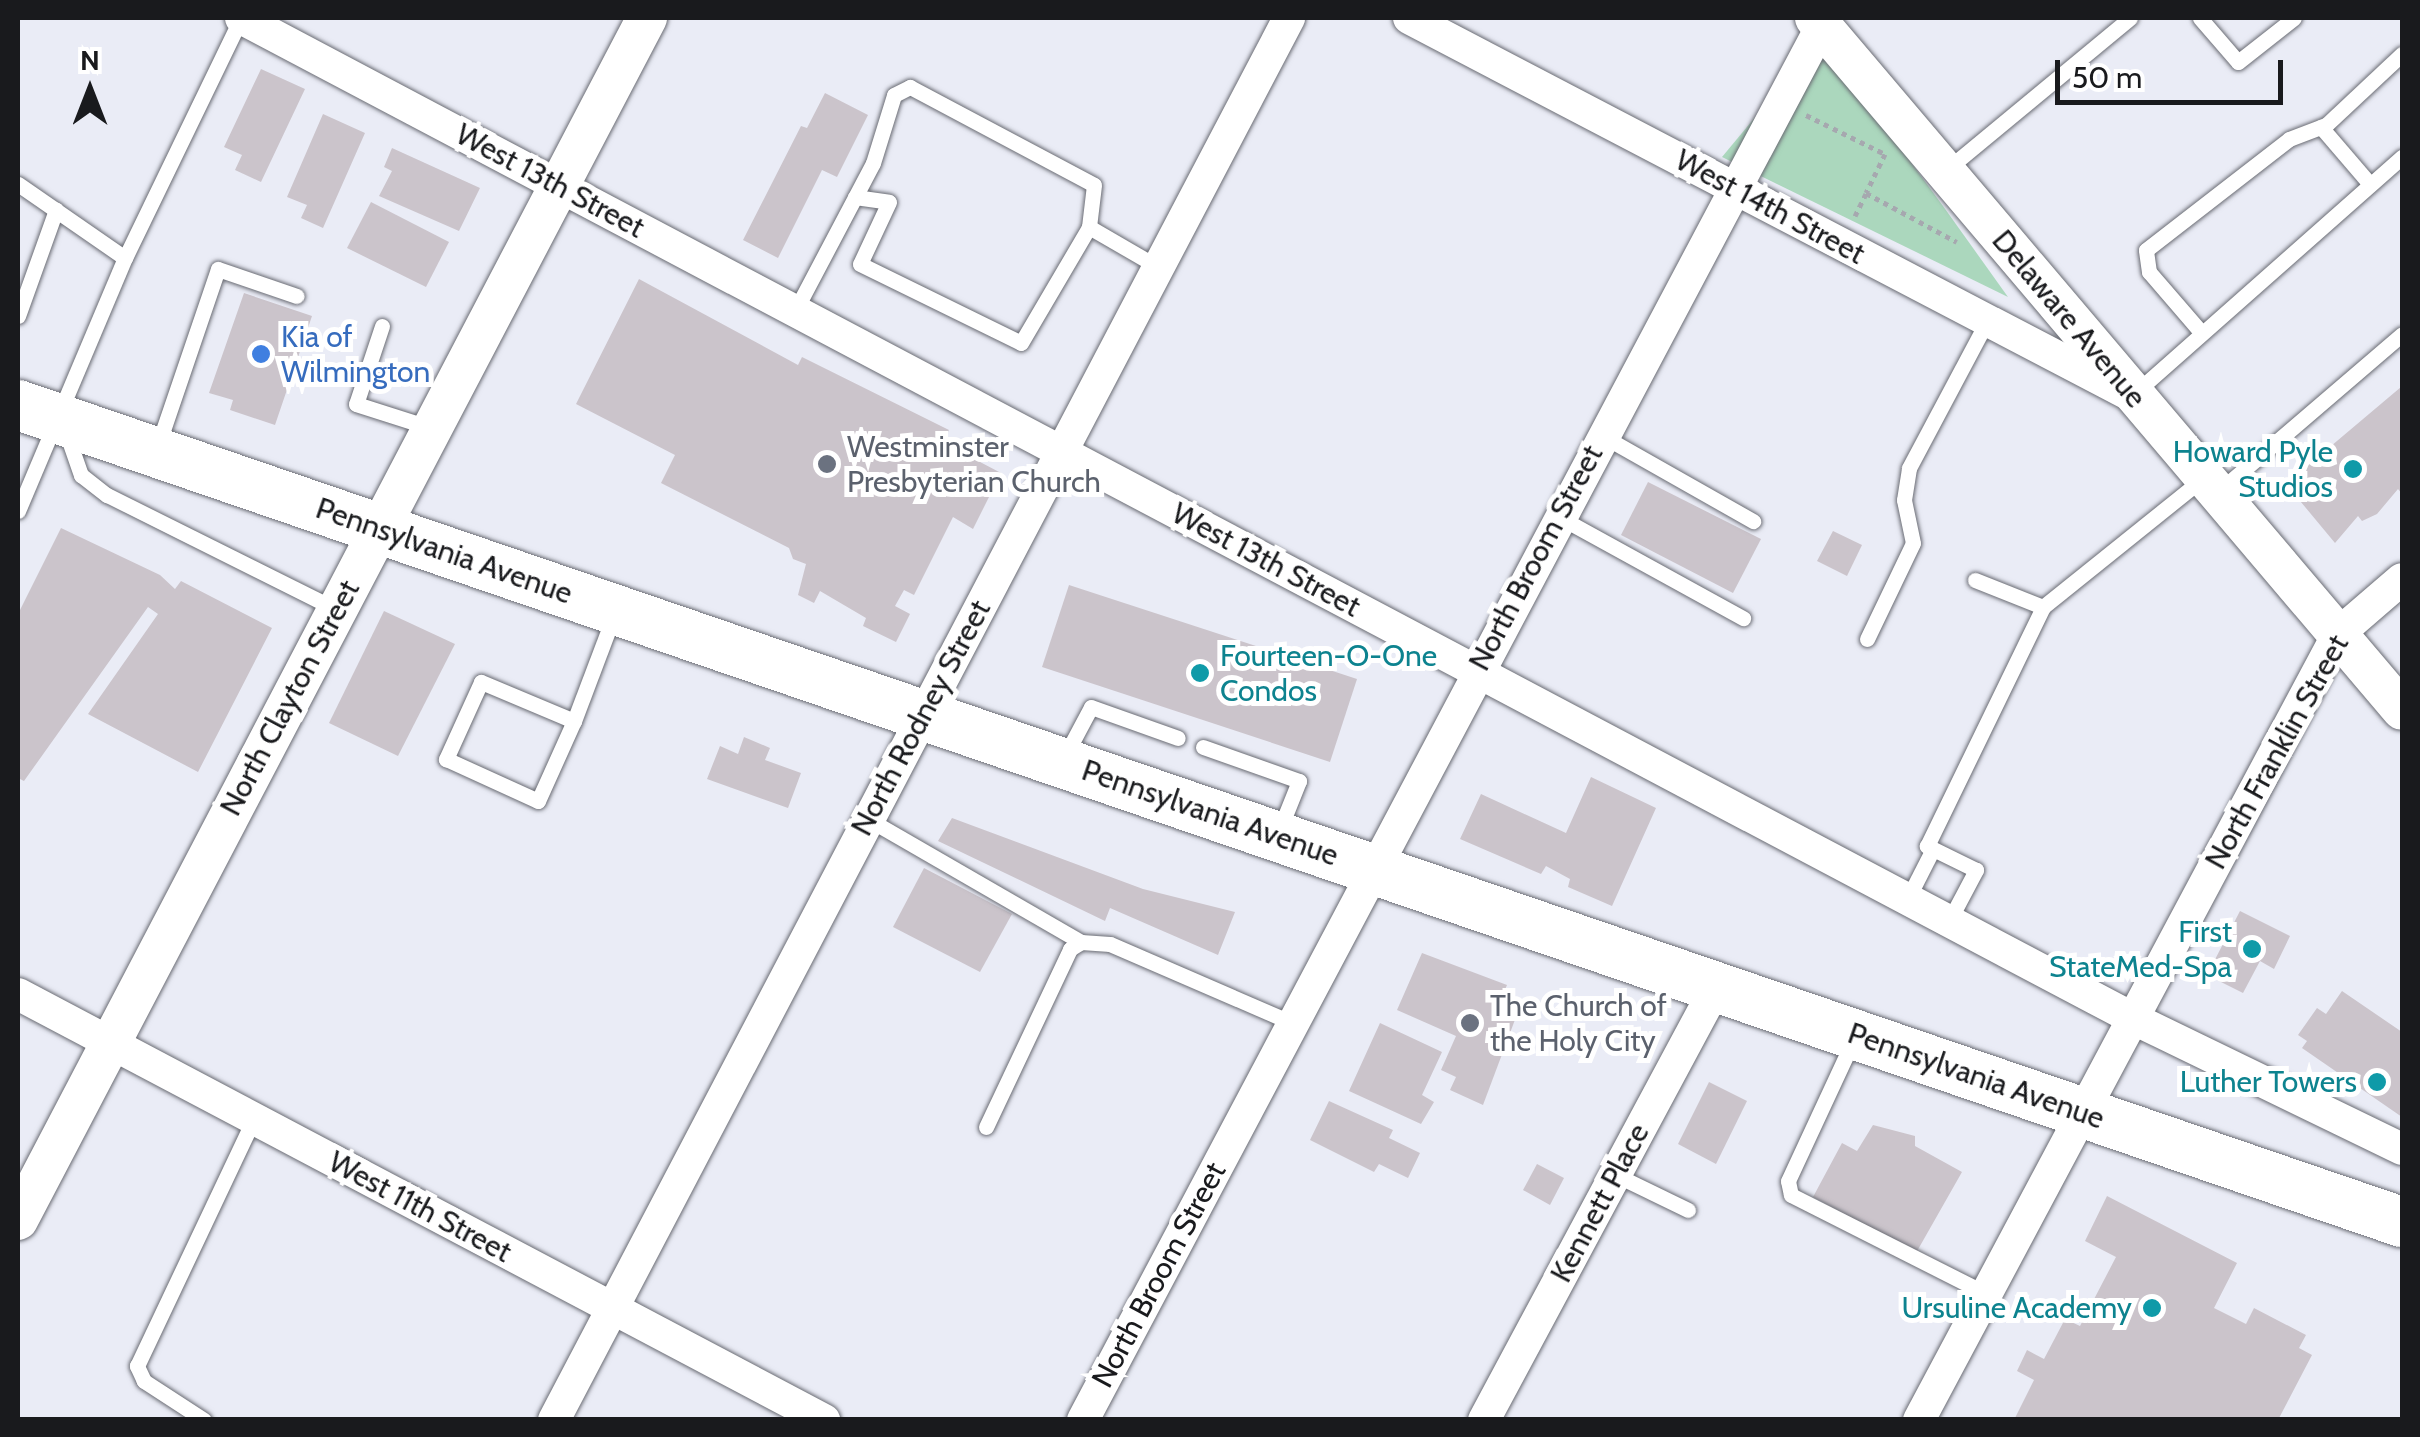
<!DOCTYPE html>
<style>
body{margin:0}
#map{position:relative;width:2420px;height:1437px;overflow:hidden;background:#eaecf6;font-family:Cabin,sans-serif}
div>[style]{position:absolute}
.green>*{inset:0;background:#abd7bd}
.building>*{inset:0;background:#cbc4cb}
.path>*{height:5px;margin-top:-2.5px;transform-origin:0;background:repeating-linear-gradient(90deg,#a6a8af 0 5px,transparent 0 10px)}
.roads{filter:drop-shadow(0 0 2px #696b73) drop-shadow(0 0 2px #696b73)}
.service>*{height:15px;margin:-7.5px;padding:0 7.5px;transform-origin:7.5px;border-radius:7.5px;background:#fff}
.minor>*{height:32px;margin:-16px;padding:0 16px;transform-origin:16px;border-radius:16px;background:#fff}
.tertiary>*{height:40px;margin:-20px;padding:0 20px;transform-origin:20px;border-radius:20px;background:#fff}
.primary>*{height:50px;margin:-25px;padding:0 25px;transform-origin:25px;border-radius:25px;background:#fff}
.dots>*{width:28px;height:28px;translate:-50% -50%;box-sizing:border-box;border:5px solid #fff;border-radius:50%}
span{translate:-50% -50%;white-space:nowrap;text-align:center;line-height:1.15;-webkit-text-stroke:10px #fff;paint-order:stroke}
.street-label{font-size:30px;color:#191a1d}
.shop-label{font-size:30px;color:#366cbe}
.left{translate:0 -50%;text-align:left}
.worship-label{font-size:30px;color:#5b616d}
.culture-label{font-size:30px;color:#0d838f}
.right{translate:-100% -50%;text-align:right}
.frame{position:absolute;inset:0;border:20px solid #191a1d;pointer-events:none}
.north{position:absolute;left:40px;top:40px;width:100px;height:100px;-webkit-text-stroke:8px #fff;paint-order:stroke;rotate:0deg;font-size:28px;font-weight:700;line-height:40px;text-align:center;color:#191a1d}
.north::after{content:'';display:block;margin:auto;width:35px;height:45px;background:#191a1d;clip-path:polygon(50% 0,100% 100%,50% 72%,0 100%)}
.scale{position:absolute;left:2055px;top:60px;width:228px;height:45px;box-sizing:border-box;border:5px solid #191a1d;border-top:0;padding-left:12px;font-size:30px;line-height:35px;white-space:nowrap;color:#191a1d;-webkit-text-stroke:8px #fff;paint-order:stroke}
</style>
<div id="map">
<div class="green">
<div style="clip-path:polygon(1820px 39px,1943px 206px,2008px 297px,1722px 157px)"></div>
</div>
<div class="building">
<div style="clip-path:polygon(261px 69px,305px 89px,261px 182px,235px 170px,242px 155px,224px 147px)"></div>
<div style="clip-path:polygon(825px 93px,868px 115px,837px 177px,822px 170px,778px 258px,743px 240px,801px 126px,807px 128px)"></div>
<div style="clip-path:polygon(323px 114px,365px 133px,323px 228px,301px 218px,307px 205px,287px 197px)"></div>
<div style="clip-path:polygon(392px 148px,480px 188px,459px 231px,379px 196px,392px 171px,384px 167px)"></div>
<div style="clip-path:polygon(371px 202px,449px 242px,426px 287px,347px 248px)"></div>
<div style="clip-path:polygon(639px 279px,798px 365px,802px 357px,949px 430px,942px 442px,1001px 473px,973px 529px,953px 517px,914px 595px,904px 590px,895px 606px,910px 614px,896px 642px,863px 626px,866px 618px,820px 591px,814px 603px,798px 595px,806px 564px,793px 559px,789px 548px,661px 483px,675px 455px,576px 404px)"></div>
<div style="clip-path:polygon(244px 293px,312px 316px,275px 425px,230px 410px,233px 400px,209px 393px)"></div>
<div style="clip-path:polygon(2401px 387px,2402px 494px,2398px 489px,2377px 514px,2362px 521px,2358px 516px,2335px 543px,2286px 484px)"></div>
<div style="clip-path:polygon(1648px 482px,1761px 539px,1733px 593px,1621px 535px)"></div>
<div style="clip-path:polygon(61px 528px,160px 575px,175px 589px,181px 581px,272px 628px,198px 772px,88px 714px,158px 614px,148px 607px,24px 781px,18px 778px,18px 614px)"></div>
<div style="clip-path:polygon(1833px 531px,1862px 545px,1847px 576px,1817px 561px)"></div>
<div style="clip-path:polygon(1069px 585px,1357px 679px,1330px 762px,1042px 667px)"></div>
<div style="clip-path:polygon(384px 611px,455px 644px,398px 756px,329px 723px)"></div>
<div style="clip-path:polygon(744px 737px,770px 748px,765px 760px,801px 773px,788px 808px,707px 779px,720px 746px,738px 754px)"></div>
<div style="clip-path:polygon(1591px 777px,1656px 808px,1612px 906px,1568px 887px,1570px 879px,1546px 866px,1541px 874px,1460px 839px,1481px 794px,1566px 833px)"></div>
<div style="clip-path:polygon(952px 818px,1143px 889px,1235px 912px,1218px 955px,1110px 908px,1105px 921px,938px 841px)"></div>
<div style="clip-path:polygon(924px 868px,1012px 914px,980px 972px,893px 927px)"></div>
<div style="clip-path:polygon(2240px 911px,2290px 936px,2274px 969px,2260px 961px,2243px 993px,2207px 975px)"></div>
<div style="clip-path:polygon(1422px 953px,1507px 985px,1500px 1001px,1519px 1009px,1483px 1105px,1450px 1090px,1456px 1077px,1441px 1070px,1456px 1036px,1397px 1010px)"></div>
<div style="clip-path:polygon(2342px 991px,2402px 1032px,2402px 1117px,2302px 1048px,2307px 1041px,2298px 1035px,2317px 1008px,2326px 1014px)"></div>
<div style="clip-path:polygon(1380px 1023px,1442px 1052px,1422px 1095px,1434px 1102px,1421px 1124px,1349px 1091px)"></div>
<div style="clip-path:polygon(1709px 1082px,1747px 1101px,1716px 1164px,1678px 1144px)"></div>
<div style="clip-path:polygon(1329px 1101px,1393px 1130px,1389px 1138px,1420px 1153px,1408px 1178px,1379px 1164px,1374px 1172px,1310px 1140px)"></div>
<div style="clip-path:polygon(1873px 1125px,1915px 1136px,1915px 1146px,1962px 1172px,1916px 1253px,1813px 1197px,1842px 1143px,1857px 1151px)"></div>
<div style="clip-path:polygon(1537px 1164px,1564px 1178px,1550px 1205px,1523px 1190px)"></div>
<div style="clip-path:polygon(2107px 1196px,2237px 1263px,2214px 1308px,2246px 1324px,2254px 1308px,2306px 1335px,2299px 1348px,2312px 1355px,2278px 1420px,2014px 1420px,2034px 1380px,2017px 1371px,2027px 1350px,2044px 1359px,2065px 1319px,2080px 1326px,2116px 1257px,2085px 1241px)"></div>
</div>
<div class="path">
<div style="left:1806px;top:115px;width:88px;rotate:26.3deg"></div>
<div style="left:1885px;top:154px;width:43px;rotate:116deg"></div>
<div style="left:1855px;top:216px;width:25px;rotate:-64deg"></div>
<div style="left:1866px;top:193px;width:103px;rotate:28.3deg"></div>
</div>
<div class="roads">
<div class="service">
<div style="left:2200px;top:18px;width:58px;rotate:49.2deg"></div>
<div style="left:2238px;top:62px;width:71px;rotate:-38.2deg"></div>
<div style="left:2321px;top:127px;width:74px;rotate:49.4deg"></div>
<div style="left:1945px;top:171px;width:240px;rotate:-39.6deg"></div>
<div style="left:18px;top:184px;width:130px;rotate:34.7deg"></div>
<div style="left:125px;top:258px;width:267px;rotate:-64.2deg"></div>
<div style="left:855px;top:197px;width:34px;rotate:8deg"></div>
<div style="left:889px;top:202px;width:68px;rotate:115.1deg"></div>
<div style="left:860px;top:264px;width:179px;rotate:26.1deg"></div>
<div style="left:1021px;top:343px;width:134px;rotate:-59.6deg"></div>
<div style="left:795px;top:311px;width:167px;rotate:-62.2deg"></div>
<div style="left:873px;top:163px;width:71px;rotate:-72.8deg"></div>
<div style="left:894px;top:95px;width:18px;rotate:-27deg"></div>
<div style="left:910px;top:87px;width:208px;rotate:28deg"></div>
<div style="left:1094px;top:185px;width:42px;rotate:96.8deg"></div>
<div style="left:1089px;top:227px;width:80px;rotate:30.1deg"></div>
<div style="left:18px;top:316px;width:113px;rotate:-70.3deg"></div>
<div style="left:382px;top:326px;width:82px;rotate:108.4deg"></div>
<div style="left:356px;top:404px;width:79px;rotate:17.7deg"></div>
<div style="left:2200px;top:331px;width:78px;rotate:-130.8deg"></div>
<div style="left:2149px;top:272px;width:22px;rotate:-98deg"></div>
<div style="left:2146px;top:250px;width:181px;rotate:-37.8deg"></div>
<div style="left:2289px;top:139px;width:40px;rotate:-21deg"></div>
<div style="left:2326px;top:125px;width:104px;rotate:-43.1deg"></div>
<div style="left:2136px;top:392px;width:355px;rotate:-41.5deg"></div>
<div style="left:66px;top:432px;width:46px;rotate:70.8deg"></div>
<div style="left:81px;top:475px;width:33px;rotate:38deg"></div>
<div style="left:107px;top:495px;width:254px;rotate:26.5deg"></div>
<div style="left:1601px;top:435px;width:175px;rotate:29.5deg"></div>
<div style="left:157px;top:448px;width:189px;rotate:-71.2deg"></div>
<div style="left:218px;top:269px;width:83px;rotate:18.9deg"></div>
<div style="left:2219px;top:491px;width:241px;rotate:-40.6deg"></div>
<div style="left:18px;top:511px;width:275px;rotate:-67.1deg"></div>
<div style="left:1561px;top:518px;width:208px;rotate:28.8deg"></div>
<div style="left:1975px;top:580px;width:73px;rotate:21.7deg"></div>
<div style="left:1867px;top:639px;width:106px;rotate:-64.4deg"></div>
<div style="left:1913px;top:543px;width:44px;rotate:-101.8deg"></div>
<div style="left:1904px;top:500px;width:32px;rotate:-81deg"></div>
<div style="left:1909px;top:468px;width:166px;rotate:-62deg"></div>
<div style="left:574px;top:721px;width:101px;rotate:-157.2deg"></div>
<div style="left:481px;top:682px;width:85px;rotate:114.4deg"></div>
<div style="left:446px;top:759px;width:101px;rotate:24.5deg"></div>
<div style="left:538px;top:801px;width:88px;rotate:-65.8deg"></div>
<div style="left:574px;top:721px;width:110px;rotate:-69.3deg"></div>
<div style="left:1203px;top:747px;width:102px;rotate:19.5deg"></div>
<div style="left:1299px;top:781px;width:54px;rotate:111.8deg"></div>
<div style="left:1066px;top:754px;width:53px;rotate:-62deg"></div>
<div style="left:1091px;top:707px;width:92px;rotate:19.6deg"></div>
<div style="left:868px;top:819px;width:246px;rotate:30deg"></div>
<div style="left:1907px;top:900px;width:57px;rotate:-63deg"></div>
<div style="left:1949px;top:921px;width:58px;rotate:-62.1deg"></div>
<div style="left:1976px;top:870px;width:55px;rotate:-153.9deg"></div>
<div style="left:1927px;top:846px;width:266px;rotate:-64.1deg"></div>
<div style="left:2043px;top:607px;width:204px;rotate:-38.8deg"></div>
<div style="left:1852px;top:1043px;width:152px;rotate:114.9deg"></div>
<div style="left:1788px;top:1181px;width:14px;rotate:78deg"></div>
<div style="left:1791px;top:1195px;width:217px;rotate:26.8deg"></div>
<div style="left:986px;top:1127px;width:197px;rotate:-64.7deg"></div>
<div style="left:1070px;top:949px;width:13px;rotate:-32deg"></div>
<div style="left:1081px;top:942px;width:29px;rotate:4deg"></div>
<div style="left:1110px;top:944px;width:196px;rotate:23.4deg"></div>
<div style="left:1616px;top:1175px;width:80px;rotate:25.9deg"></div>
<div style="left:204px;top:1420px;width:72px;rotate:-147deg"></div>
<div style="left:144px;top:1381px;width:17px;rotate:-115deg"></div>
<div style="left:137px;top:1366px;width:273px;rotate:-64.7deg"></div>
</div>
<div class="minor">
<div style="left:241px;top:18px;width:2137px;rotate:27.87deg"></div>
<div style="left:2130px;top:1017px;width:302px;rotate:25.9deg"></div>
<div style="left:1409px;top:18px;width:816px;rotate:27.6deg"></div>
<div style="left:18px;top:994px;width:912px;rotate:27.86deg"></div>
<div style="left:554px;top:1420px;width:1583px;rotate:-62.33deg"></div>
<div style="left:1083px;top:1420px;width:1587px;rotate:-62.08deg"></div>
<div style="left:1484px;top:1420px;width:491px;rotate:-61.8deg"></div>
<div style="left:1919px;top:1420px;width:891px;rotate:-61.94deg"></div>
<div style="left:2338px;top:634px;width:84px;rotate:-40.7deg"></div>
</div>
<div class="tertiary">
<div style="left:1815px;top:18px;width:907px;rotate:49.69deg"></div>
<div style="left:18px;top:1220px;width:1357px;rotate:-62.38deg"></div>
</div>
<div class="primary">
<div style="left:18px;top:405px;width:2520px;rotate:18.92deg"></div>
</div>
</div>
<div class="dots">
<div style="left:261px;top:354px;background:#3f7fe0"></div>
<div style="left:827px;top:464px;background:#6b7280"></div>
<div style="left:2353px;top:469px;background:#0f9aa8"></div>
<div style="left:1200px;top:673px;background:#0f9aa8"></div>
<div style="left:2252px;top:949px;background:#0f9aa8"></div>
<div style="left:1470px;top:1023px;background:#6b7280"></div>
<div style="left:2377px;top:1082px;background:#0f9aa8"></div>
<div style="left:2152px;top:1308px;background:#0f9aa8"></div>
</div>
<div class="street-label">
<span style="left:550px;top:181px;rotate:28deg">West 13th Street</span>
<span style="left:1770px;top:207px;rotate:28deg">West 14th Street</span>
<span style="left:2069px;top:319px;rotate:50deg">Delaware Avenue</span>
<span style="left:444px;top:551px;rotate:19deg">Pennsylvania Avenue</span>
<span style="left:1536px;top:558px;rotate:-62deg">North Broom Street</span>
<span style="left:1266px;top:560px;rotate:28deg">West 13th Street</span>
<span style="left:290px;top:698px;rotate:-62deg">North Clayton Street</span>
<span style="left:921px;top:718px;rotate:-62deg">North Rodney Street</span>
<span style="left:2277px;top:752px;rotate:-61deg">North Franklin Street</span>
<span style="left:1210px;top:813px;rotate:19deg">Pennsylvania Avenue</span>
<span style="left:1976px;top:1076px;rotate:19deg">Pennsylvania Avenue</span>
<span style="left:1600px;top:1203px;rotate:-62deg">Kennett Place</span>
<span style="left:420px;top:1207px;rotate:28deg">West 11th Street</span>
<span style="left:1159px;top:1275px;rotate:-62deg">North Broom Street</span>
</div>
<div class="shop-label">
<span class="left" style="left:281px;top:354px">Kia of<br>Wilmington</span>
</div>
<div class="worship-label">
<span class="left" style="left:847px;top:464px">Westminster<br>Presbyterian Church</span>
<span class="left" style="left:1490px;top:1023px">The Church of<br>the Holy City</span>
</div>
<div class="culture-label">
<span class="right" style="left:2333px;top:469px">Howard Pyle<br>Studios</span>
<span class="left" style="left:1220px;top:673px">Fourteen-O-One<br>Condos</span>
<span class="right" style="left:2232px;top:949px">First<br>StateMed-Spa</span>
<span class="right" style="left:2357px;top:1082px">Luther Towers</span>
<span class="right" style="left:2132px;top:1308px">Ursuline Academy</span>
</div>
<div class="frame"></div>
<div class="north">N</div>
<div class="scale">50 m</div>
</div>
